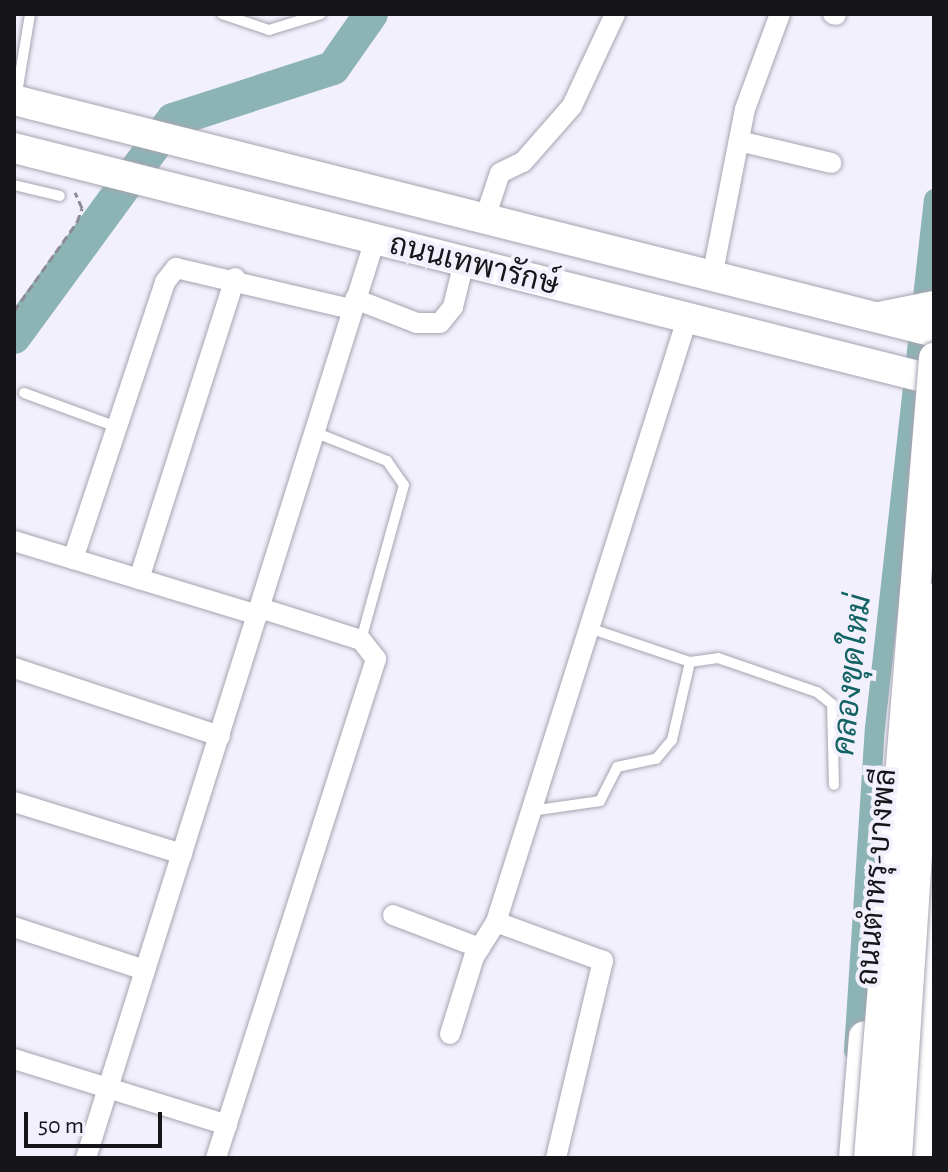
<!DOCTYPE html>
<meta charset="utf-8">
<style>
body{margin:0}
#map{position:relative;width:948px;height:1172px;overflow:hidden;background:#f3f0fd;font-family:"Alegreya Sans",Sarabun,sans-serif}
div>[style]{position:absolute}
.canal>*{height:20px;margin:-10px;padding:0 10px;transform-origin:10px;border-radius:10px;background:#8db4b4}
.river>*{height:34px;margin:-17px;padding:0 17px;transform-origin:17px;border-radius:17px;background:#8db4b4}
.path>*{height:3px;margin-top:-1.5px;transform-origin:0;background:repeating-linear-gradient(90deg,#8d8b94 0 8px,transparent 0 12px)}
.roads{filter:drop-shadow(0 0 2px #a6a3b1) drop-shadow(0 0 2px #a6a3b1)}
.lane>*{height:10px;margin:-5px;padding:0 5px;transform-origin:5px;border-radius:5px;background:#fff}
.street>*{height:20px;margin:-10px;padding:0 10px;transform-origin:10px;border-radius:10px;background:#fff}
.primary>*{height:30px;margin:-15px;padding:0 15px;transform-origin:15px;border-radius:15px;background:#fff}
.bridges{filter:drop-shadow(0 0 2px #a6a3b1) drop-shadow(0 0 2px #a6a3b1)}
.primary-bridge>*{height:30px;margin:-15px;padding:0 15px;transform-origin:15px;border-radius:15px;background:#fff}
span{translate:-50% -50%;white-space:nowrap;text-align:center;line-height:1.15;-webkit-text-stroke:8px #f3f0fd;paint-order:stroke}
.street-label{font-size:30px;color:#16151a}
.water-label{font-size:32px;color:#136364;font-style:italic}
.frame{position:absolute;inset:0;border:16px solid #16151a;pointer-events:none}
.scale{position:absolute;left:24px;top:1112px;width:138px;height:36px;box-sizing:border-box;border:4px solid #16151a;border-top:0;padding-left:10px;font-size:24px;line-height:28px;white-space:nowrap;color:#16151a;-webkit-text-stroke:6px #f3f0fd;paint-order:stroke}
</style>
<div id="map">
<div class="canal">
<div style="left:854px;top:1051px;width:324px;rotate:-86.3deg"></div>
<div style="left:875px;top:728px;width:532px;rotate:-83.64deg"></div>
</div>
<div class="river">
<div style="left:14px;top:337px;width:269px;rotate:-53.8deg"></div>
<div style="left:173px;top:120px;width:168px;rotate:-18deg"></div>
<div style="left:333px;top:68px;width:66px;rotate:-54.9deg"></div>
</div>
<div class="path">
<div style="left:14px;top:311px;width:109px;rotate:-54.7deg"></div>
<div style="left:77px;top:222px;width:15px;rotate:-70deg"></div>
<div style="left:82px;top:208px;width:17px;rotate:-114deg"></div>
</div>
<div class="roads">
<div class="lane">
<div style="left:222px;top:14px;width:50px;rotate:18.8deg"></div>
<div style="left:269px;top:30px;width:54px;rotate:-17.1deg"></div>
<div style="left:16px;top:99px;width:86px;rotate:-80.6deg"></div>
<div style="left:14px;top:185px;width:47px;rotate:13.4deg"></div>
<div style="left:24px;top:393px;width:99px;rotate:20.1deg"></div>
<div style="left:314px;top:432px;width:79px;rotate:21.7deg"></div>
<div style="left:387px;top:461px;width:29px;rotate:55deg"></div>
<div style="left:404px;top:485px;width:161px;rotate:105.5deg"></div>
<div style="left:589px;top:628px;width:107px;rotate:18.6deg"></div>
<div style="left:690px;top:662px;width:28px;rotate:-8deg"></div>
<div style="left:718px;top:658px;width:105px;rotate:19deg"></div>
<div style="left:817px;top:692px;width:19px;rotate:39deg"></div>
<div style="left:832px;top:704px;width:81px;rotate:88.6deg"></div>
<div style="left:531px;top:811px;width:70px;rotate:-8.2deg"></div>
<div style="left:600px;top:801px;width:38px;rotate:-63deg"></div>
<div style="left:617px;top:767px;width:40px;rotate:-12deg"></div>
<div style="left:656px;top:759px;width:25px;rotate:-50deg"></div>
<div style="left:672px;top:740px;width:80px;rotate:-77deg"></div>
</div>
<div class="street">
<div style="left:833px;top:14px;width:3px;rotate:18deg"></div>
<div style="left:739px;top:141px;width:95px;rotate:13.4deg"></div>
<div style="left:485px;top:218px;width:47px;rotate:-71.6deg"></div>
<div style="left:500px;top:173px;width:25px;rotate:-26deg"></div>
<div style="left:523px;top:162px;width:74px;rotate:-48.8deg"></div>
<div style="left:572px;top:106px;width:102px;rotate:-64.9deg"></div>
<div style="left:712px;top:277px;width:171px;rotate:-78.9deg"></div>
<div style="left:745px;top:109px;width:101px;rotate:-69.8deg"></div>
<div style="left:355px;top:299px;width:66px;rotate:21.2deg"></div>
<div style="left:417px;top:323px;width:23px"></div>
<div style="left:440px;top:323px;width:21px;rotate:-51deg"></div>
<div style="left:453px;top:307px;width:46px;rotate:-76.3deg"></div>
<div style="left:14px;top:541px;width:255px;rotate:16.9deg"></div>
<div style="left:73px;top:559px;width:292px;rotate:-71.6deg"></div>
<div style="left:165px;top:282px;width:18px;rotate:-52deg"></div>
<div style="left:176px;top:268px;width:180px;rotate:13.2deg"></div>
<div style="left:139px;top:579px;width:316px;rotate:-72.3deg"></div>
<div style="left:14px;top:668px;width:217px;rotate:18.3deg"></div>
<div style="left:14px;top:802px;width:176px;rotate:17.2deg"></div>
<div style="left:393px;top:915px;width:93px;rotate:20.8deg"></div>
<div style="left:14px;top:927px;width:138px;rotate:18.2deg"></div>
<div style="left:450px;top:1034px;width:81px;rotate:-72.7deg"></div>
<div style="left:474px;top:957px;width:41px;rotate:-57.8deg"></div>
<div style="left:14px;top:1059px;width:223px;rotate:17.2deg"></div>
<div style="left:86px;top:1158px;width:962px;rotate:-72.53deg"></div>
<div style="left:216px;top:1158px;width:524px;rotate:-72.22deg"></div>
<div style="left:376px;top:659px;width:24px;rotate:-128deg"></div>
<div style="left:361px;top:640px;width:106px;rotate:-162.4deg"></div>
<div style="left:556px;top:1158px;width:203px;rotate:-76.6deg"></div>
<div style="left:603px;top:961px;width:114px;rotate:-160deg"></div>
<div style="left:496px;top:922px;width:633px;rotate:-72.42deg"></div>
</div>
<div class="primary">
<div style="left:14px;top:100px;width:949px;rotate:14.15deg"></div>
<div style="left:14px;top:148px;width:949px;rotate:14.15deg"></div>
<div style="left:884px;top:316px;width:51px;rotate:-11.3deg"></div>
<div style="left:854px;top:1158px;width:122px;rotate:-85.3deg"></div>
<div style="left:918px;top:1158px;width:291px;rotate:-86.9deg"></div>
</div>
</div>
<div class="bridges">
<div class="primary-bridge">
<div style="left:869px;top:1158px;width:803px;rotate:-85.35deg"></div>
<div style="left:897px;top:1158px;width:561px;rotate:-86.22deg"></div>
</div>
</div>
<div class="street-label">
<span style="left:474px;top:265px;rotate:14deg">ถนนเทพารักษ์</span>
<span style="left:877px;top:877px;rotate:-85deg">ถนนตำหรุ-บางพลี</span>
</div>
<div class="water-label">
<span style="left:852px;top:675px;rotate:-84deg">คลองขุดใหม่</span>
</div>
<div class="frame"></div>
<div class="scale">50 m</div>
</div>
